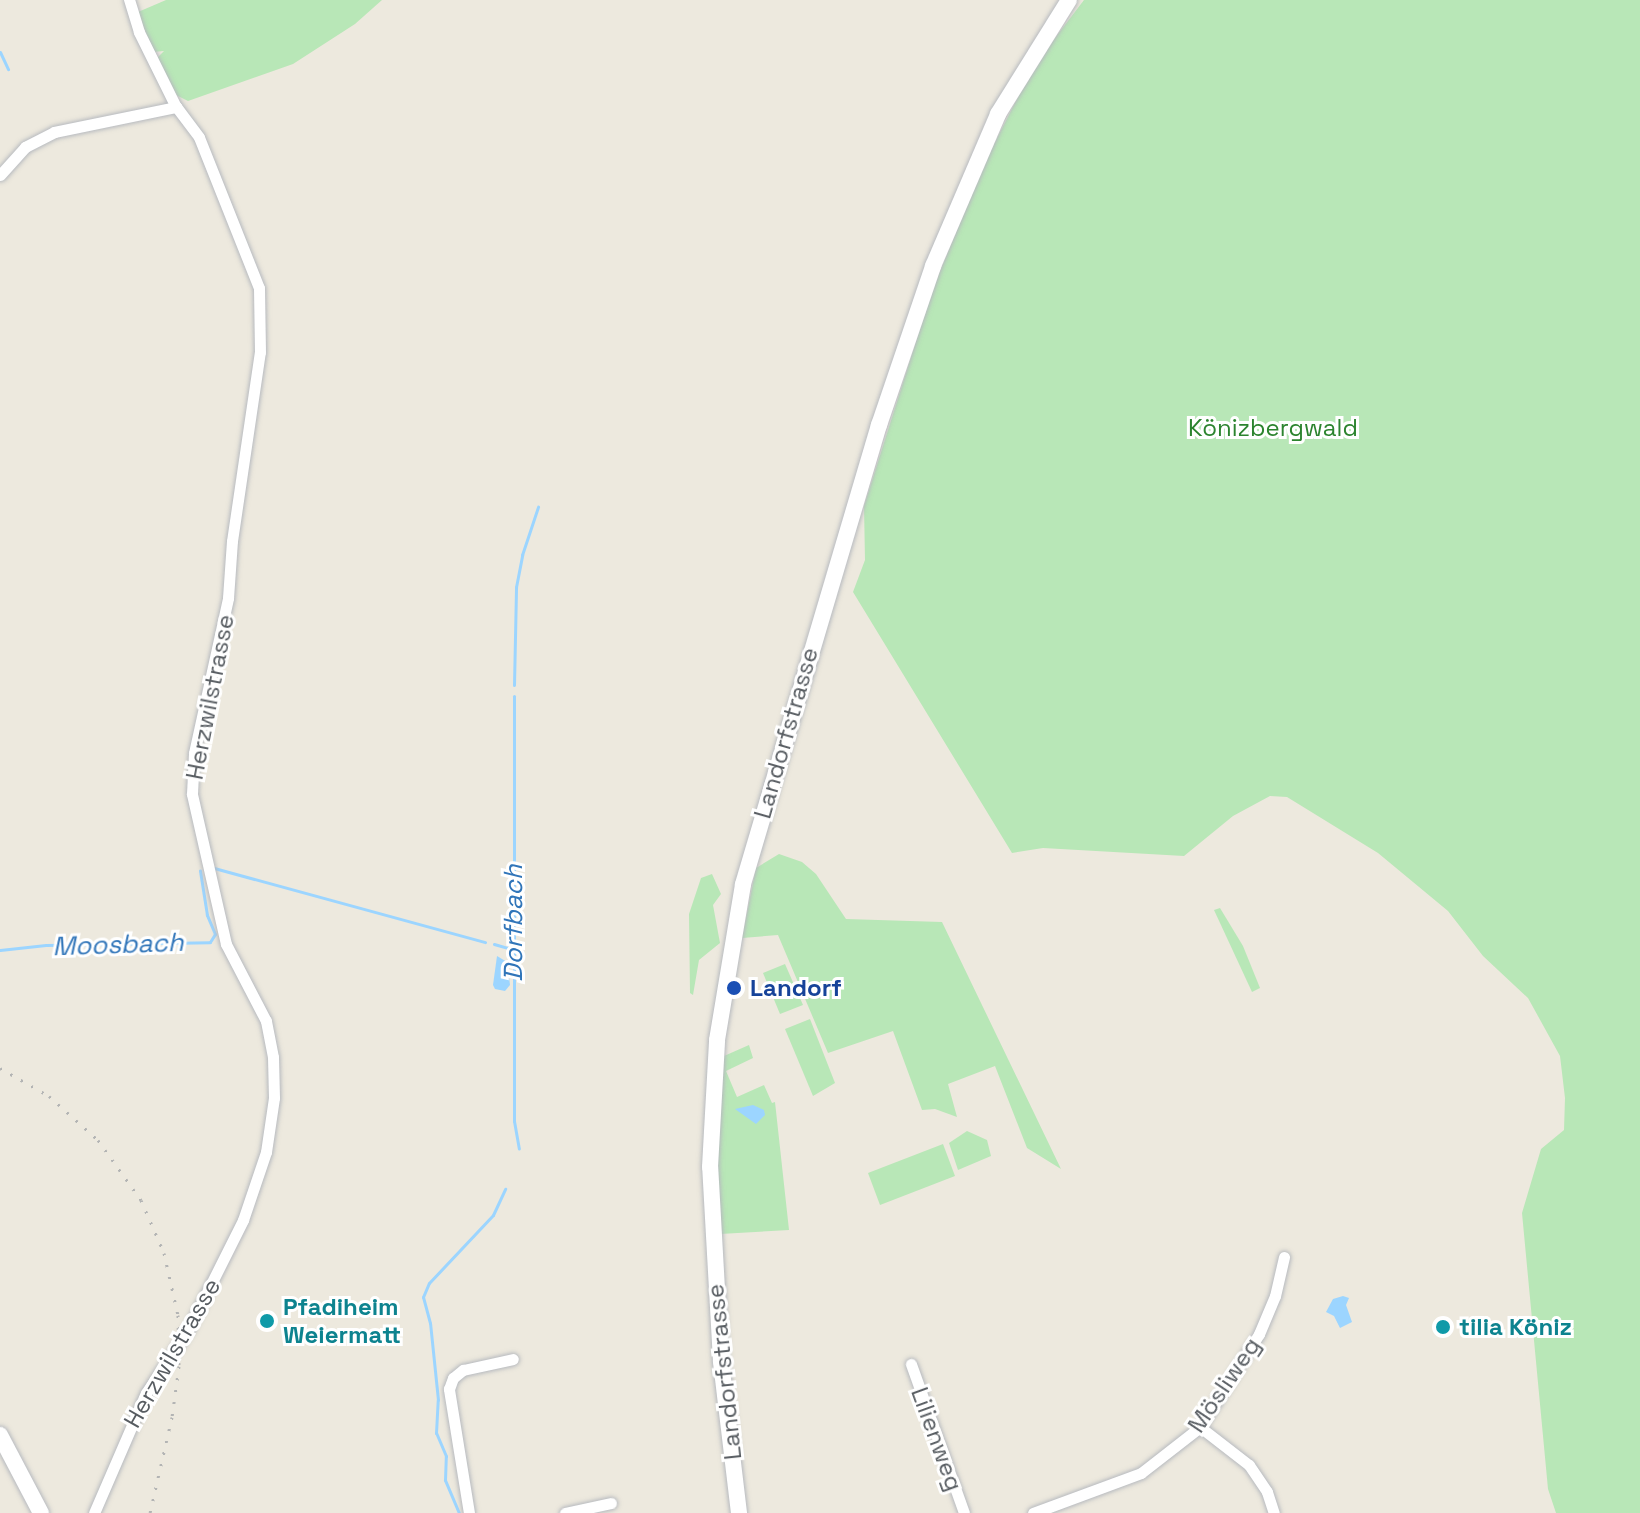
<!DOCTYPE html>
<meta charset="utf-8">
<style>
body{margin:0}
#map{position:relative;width:1640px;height:1513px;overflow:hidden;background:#ede9de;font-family:"Space Grotesk",sans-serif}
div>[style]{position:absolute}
.green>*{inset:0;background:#b8e7b7}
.water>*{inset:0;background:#9cd5ff}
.stream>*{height:3px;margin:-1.5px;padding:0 1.5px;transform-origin:1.5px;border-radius:1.5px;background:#9cd5ff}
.roads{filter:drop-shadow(0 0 2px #b7babf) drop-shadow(0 0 2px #b7babf)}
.street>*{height:11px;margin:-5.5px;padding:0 5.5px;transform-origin:5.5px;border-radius:5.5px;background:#fff}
.secondary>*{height:16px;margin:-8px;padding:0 8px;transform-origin:8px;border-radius:8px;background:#fff}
.rail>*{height:3px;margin-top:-1.5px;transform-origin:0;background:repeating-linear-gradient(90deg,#b3b4b4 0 2px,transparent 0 12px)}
.dots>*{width:22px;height:22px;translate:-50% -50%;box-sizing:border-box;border:4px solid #fff;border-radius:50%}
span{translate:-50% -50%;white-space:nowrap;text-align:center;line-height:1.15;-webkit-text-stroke:6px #fff;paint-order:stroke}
.park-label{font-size:24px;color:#2c842f}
.street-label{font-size:24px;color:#575c61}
.transit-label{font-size:24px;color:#164399;font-weight:700}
.left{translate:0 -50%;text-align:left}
.culture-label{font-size:24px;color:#0d838f;font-weight:700}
.water-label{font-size:26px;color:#3075b9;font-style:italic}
</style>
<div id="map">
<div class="green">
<div style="clip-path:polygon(166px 0,382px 0,355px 24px,293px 64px,188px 101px,176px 95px,157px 58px,164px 51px,153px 52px,138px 12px)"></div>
<div style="clip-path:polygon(1084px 0,1640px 0,1640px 1513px,1556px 1513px,1548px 1489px,1522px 1213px,1541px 1149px,1564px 1130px,1565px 1098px,1560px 1056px,1528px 998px,1483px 956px,1448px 911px,1378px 853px,1287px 797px,1270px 796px,1233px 816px,1184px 856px,1043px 848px,1012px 853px,853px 592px,865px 560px,864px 506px,932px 291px,987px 158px,1018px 97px,1055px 38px)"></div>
<div style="clip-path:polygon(779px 854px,802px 862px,816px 874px,846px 919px,942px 922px,1061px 1169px,1027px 1148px,995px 1066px,948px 1084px,957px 1117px,935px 1109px,922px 1110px,893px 1031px,828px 1053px,778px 935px,742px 938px,756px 868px)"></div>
<div style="clip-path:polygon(712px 874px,721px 894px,713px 905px,720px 943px,699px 960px,693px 995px,690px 993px,689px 914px,701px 878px)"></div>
<div style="clip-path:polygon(1220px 908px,1243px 946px,1260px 988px,1252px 992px,1214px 910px)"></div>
<div style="clip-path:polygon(785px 964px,803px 1005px,780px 1014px,763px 973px)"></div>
<div style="clip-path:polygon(810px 1019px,835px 1083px,813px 1096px,785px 1029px)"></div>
<div style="clip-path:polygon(749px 1045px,753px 1058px,726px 1071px,737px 1097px,764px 1085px,772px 1103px,775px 1102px,789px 1230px,720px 1234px,717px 1166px,724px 1056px)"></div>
<div style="clip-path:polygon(967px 1131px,987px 1140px,991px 1156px,958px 1170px,949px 1143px)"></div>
<div style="clip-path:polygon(943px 1144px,955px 1176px,880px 1205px,868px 1173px)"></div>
</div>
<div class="water">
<div style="clip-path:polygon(497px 956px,507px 962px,510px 985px,505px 991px,495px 989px,493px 985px)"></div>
<div style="clip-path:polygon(753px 1105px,764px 1110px,765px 1115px,756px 1124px,735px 1109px)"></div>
<div style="clip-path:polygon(1343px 1296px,1349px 1298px,1346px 1305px,1352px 1322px,1340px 1328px,1334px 1316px,1326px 1312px,1333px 1299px)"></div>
</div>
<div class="stream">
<div style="left:0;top:52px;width:19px;rotate:65deg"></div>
<div style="left:514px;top:685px;width:98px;rotate:-88.8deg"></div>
<div style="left:516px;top:587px;width:33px;rotate:-79deg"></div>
<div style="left:522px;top:555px;width:51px;rotate:-71.6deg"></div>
<div style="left:514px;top:696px;width:425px;rotate:90deg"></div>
<div style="left:514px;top:1121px;width:28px;rotate:80deg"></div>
<div style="left:214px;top:868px;width:281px;rotate:15.3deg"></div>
<div style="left:494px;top:944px;width:22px;rotate:16deg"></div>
<div style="left:0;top:950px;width:46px;rotate:-6.2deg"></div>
<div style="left:46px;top:945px;width:164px;rotate:-1deg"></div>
<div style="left:210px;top:942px;width:9px;rotate:-58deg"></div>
<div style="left:215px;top:934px;width:21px;rotate:-113deg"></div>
<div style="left:207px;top:915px;width:45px;rotate:-99deg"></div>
<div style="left:459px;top:1513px;width:36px;rotate:-113deg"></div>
<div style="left:445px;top:1480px;width:24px;rotate:-88deg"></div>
<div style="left:446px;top:1456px;width:25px;rotate:-113deg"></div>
<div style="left:436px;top:1433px;width:33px;rotate:-87deg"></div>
<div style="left:438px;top:1400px;width:77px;rotate:-95.9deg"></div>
<div style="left:430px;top:1323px;width:27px;rotate:-105deg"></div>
<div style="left:423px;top:1297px;width:15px;rotate:-67deg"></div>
<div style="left:429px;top:1283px;width:93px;rotate:-46.7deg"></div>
<div style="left:493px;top:1215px;width:29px;rotate:-65deg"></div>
</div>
<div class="roads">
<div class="street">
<div style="left:0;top:175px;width:38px;rotate:-48deg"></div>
<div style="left:25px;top:147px;width:33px;rotate:-27deg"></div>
<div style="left:54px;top:132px;width:125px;rotate:-11.6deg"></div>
<div style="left:911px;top:1364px;width:158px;rotate:70.4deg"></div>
<div style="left:1200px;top:1427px;width:62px;rotate:37.8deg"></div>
<div style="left:1249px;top:1465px;width:32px;rotate:56deg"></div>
<div style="left:1267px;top:1492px;width:22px;rotate:72deg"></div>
<div style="left:94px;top:1513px;width:131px;rotate:-66.6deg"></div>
<div style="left:146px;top:1393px;width:78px;rotate:-56.5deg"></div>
<div style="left:189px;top:1328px;width:121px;rotate:-63.4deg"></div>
<div style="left:243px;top:1220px;width:72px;rotate:-71.3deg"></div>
<div style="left:266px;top:1152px;width:55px;rotate:-81.6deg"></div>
<div style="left:274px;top:1098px;width:41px;rotate:-91.4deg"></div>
<div style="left:273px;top:1057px;width:37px;rotate:-101deg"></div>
<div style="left:266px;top:1021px;width:87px;rotate:-117.5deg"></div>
<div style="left:226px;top:944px;width:154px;rotate:-102.8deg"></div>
<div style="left:192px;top:794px;width:41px;rotate:-87.2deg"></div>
<div style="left:194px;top:753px;width:159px;rotate:-77.6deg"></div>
<div style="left:228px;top:598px;width:57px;rotate:-86deg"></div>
<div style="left:232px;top:541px;width:191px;rotate:-81.6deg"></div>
<div style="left:260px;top:352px;width:64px;rotate:-90.9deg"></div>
<div style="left:259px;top:288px;width:162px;rotate:-111.7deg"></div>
<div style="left:199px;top:137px;width:38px;rotate:-127deg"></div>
<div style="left:176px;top:107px;width:84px;rotate:-116.3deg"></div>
<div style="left:139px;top:32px;width:34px;rotate:-107deg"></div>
<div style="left:469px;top:1513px;width:126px;rotate:-99.2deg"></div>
<div style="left:449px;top:1389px;width:12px;rotate:-70deg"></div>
<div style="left:453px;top:1378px;width:13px;rotate:-39deg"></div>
<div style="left:463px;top:1370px;width:51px;rotate:-12.4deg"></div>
<div style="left:565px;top:1513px;width:47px;rotate:-12.3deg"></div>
<div style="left:1033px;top:1513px;width:115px;rotate:-20.3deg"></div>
<div style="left:1141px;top:1473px;width:75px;rotate:-37.9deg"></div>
<div style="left:1200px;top:1427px;width:110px;rotate:-57.6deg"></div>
<div style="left:1259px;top:1334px;width:41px;rotate:-67.2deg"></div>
<div style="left:1275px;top:1296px;width:40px;rotate:-77deg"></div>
</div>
<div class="secondary">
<div style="left:0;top:1435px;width:88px;rotate:62.3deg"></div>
<div style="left:739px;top:1513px;width:153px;rotate:-96.8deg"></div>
<div style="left:721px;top:1361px;width:194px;rotate:-93.2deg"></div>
<div style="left:710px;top:1167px;width:127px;rotate:-86.8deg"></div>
<div style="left:717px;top:1040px;width:158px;rotate:-80.5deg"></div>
<div style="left:743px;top:884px;width:479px;rotate:-73.5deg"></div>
<div style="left:879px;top:425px;width:168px;rotate:-71.2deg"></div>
<div style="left:933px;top:266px;width:165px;rotate:-66.8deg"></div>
<div style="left:998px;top:114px;width:134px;rotate:-58.1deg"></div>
</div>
</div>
<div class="rail">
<div style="left:0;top:1068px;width:56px;rotate:29.7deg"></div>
<div style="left:49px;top:1096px;width:66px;rotate:41.9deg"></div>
<div style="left:98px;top:1140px;width:74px;rotate:54.4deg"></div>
<div style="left:141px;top:1200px;width:58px;rotate:66.5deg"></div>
<div style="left:164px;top:1253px;width:64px;rotate:77.3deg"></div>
<div style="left:178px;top:1315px;width:51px;rotate:88.9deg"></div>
<div style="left:179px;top:1366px;width:51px;rotate:97.8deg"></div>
<div style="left:172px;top:1417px;width:98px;rotate:102.9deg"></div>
</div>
<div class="dots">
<div style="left:734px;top:988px;background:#1a4fb4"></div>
<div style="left:267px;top:1321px;background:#0f9aa8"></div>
<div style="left:1443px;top:1327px;background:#0f9aa8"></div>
</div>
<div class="park-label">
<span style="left:1273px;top:428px">Könizbergwald</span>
</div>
<div class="street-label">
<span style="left:210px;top:697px;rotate:-79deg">Herzwilstrasse</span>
<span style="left:786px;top:733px;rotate:-74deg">Landorfstrasse</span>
<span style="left:172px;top:1353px;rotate:-60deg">Herzwilstrasse</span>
<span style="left:724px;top:1372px;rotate:-96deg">Landorfstrasse</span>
<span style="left:1224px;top:1385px;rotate:-56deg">Mösliweg</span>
<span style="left:937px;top:1439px;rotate:70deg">Lilienweg</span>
</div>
<div class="transit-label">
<span class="left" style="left:750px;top:988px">Landorf</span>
</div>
<div class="culture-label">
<span class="left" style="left:283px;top:1321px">Pfadiheim<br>Weiermatt</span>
<span class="left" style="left:1459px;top:1327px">tilia Köniz</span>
</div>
<div class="water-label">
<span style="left:514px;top:923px;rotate:-90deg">Dorfbach</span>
<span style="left:118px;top:945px;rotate:-2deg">Moosbach</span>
</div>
</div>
